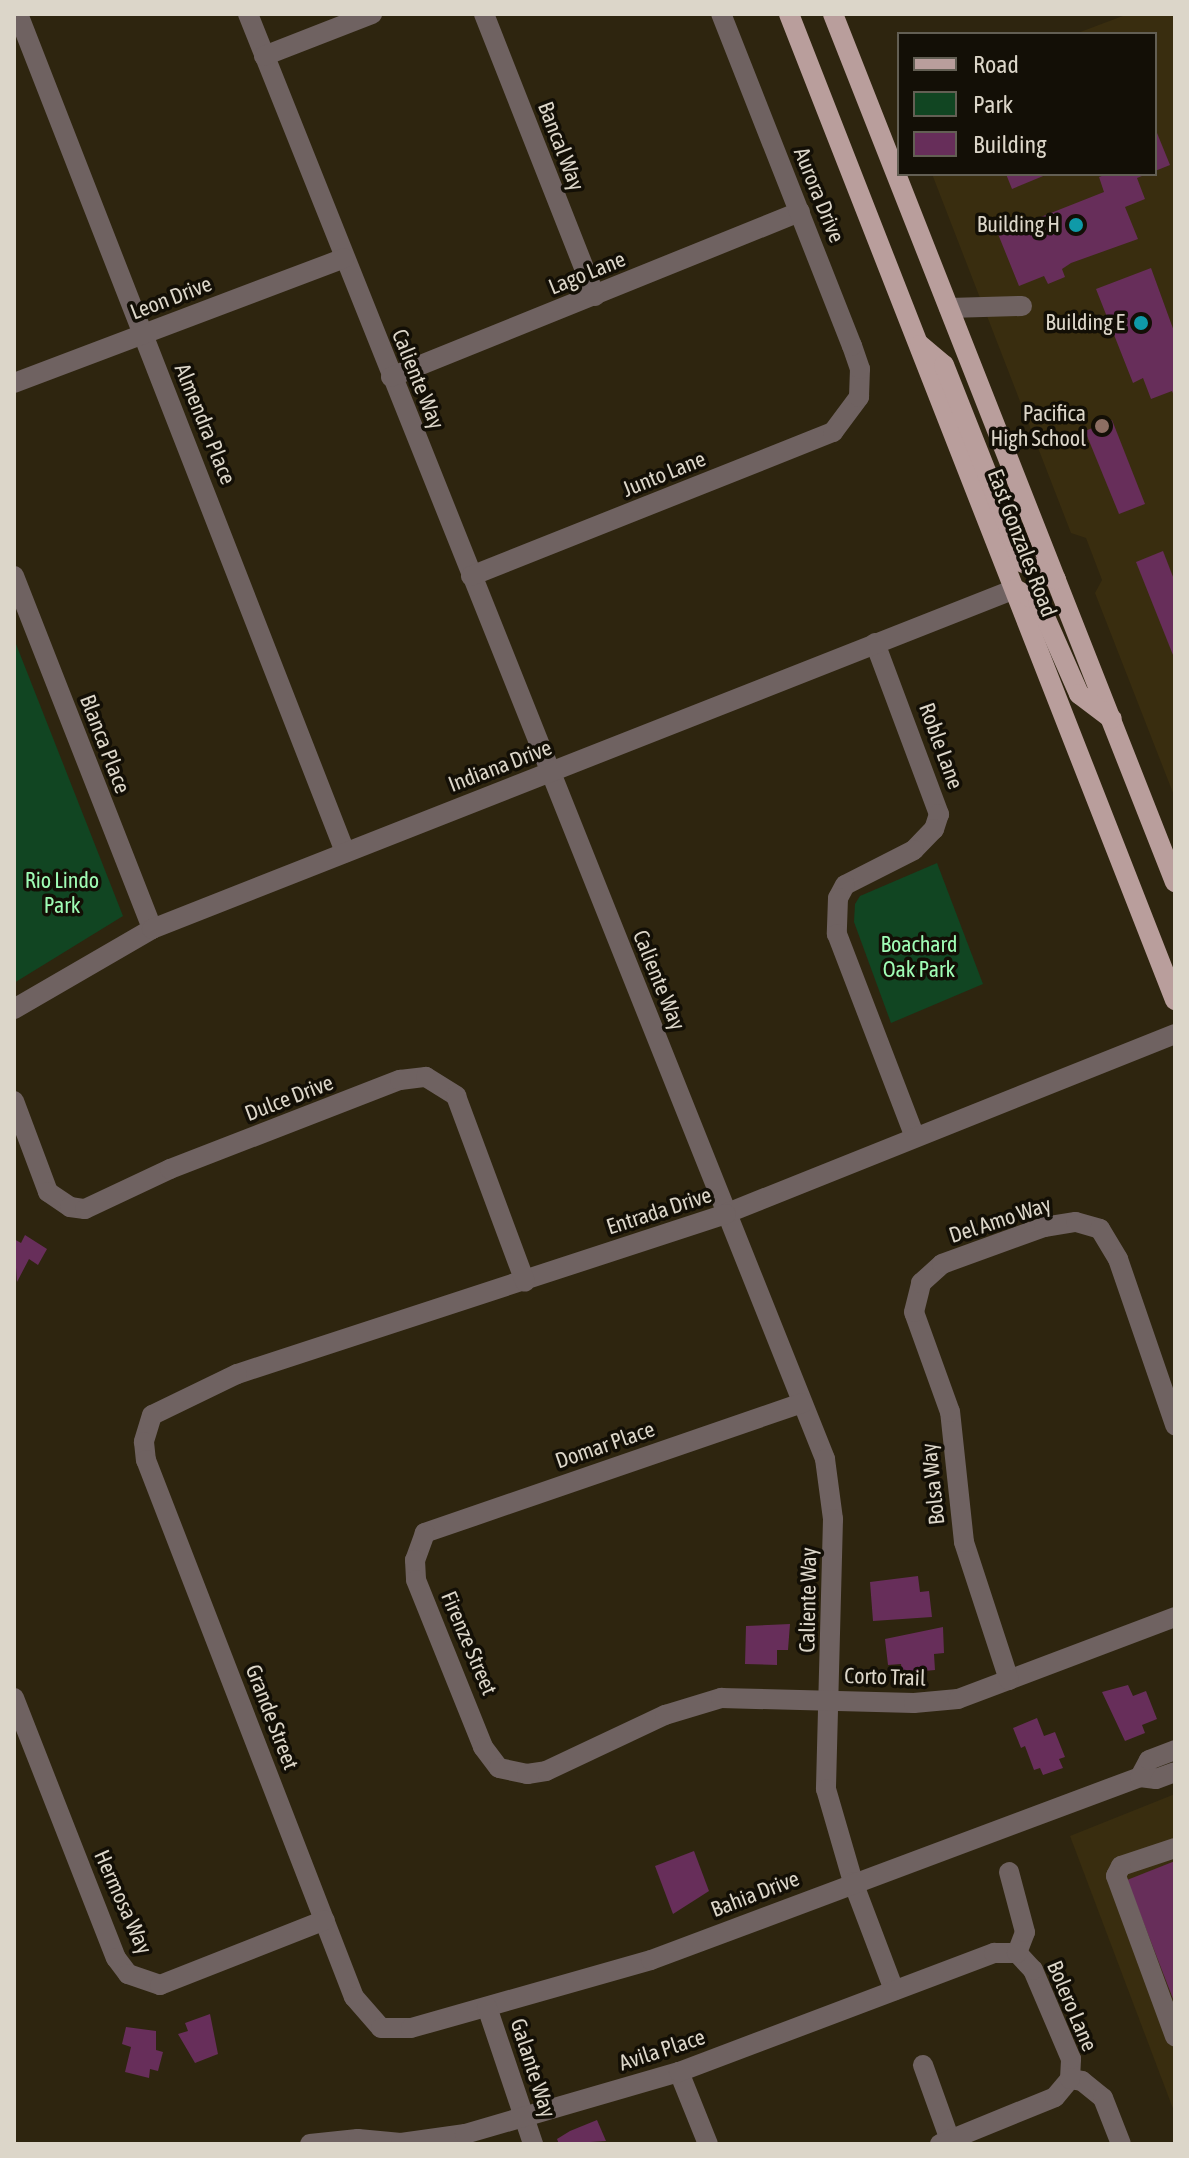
<!DOCTYPE html>
<style>
body{margin:0}
#map{position:relative;width:1189px;height:2158px;overflow:hidden;background:#2e250f;font-family:"Asap Condensed",sans-serif}
div>[style]{position:absolute}
.built>*{inset:0;background:#392d0f}
.green>*{inset:0;background:#114522}
.building>*{inset:0;background:#672e5a}
.minor>*{height:20px;margin:-10px;padding:0 10px;transform-origin:10px;border-radius:10px;background:#6f6261}
.major>*{height:20px;margin:-10px;padding:0 10px;transform-origin:10px;border-radius:10px;background:#b99e9c}
.dots>*{width:22px;height:22px;translate:-50% -50%;box-sizing:border-box;border:4px solid #130f06;border-radius:50%}
span{translate:-50% -50%;white-space:nowrap;text-align:center;line-height:1.15;-webkit-text-stroke:7px #130f06;paint-order:stroke}
.street-label{font-size:22px;color:#dcd6c9}
.poi-label{font-size:22px;color:#dcd6c9}
.right{translate:-100% -50%;text-align:right}
.park-label{font-size:22px;color:#9ffcb5}
.frame{position:absolute;inset:0;border:16px solid #dcd6c9;pointer-events:none}
.legend{position:absolute;left:897px;top:32px;width:260px;height:144px;box-sizing:border-box;background:#130f06;border:2px solid #635f54;margin:0;padding:10px 14px;list-style:none;font-size:24px;color:#dcd6c9}
.legend li{display:flex;align-items:center;gap:16px;height:40px}
.legend b{width:40px;border:2px solid #635f54}
</style>
<div id="map">
<div class="built">
<div style="clip-path:polygon(1128px 14px,1175px 14px,1175px 798px,1095px 593px,1102px 580px,1086px 538px,1071px 533px,932px 174px,1155px 174px,1155px 34px,1075px 34px)"></div>
<div style="clip-path:polygon(1175px 1794px,1175px 2114px,1070px 1836px)"></div>
</div>
<div class="green">
<div style="clip-path:polygon(14px 639px,123px 916px,14px 983px)"></div>
<div style="clip-path:polygon(937px 863px,983px 984px,891px 1023px,854px 922px,855px 904px,860px 896px)"></div>
</div>
<div class="building">
<div style="clip-path:polygon(1155px 128px,1170px 165px,1155px 171px)"></div>
<div style="clip-path:polygon(1006px 174px,1048px 174px,1012px 189px)"></div>
<div style="clip-path:polygon(1107px 174px,1147px 174px,1137px 178px,1145px 199px,1125px 207px,1138px 239px,1071px 263px,1062px 269px,1065px 277px,1048px 284px,1044px 276px,1019px 286px,998px 234px,1104px 192px,1099px 177px)"></div>
<div style="clip-path:polygon(1151px 268px,1175px 334px,1175px 398px,1172px 391px,1151px 399px,1143px 378px,1133px 383px,1096px 289px)"></div>
<div style="clip-path:polygon(1112px 420px,1145px 504px,1119px 514px,1085px 431px)"></div>
<div style="clip-path:polygon(1163px 551px,1175px 582px,1175px 660px,1136px 562px)"></div>
<div style="clip-path:polygon(25px 1235px,47px 1249px,38px 1265px,29px 1259px,17px 1282px,14px 1239px,21px 1243px)"></div>
<div style="clip-path:polygon(918px 1576px,920px 1592px,929px 1591px,932px 1617px,873px 1621px,870px 1582px)"></div>
<div style="clip-path:polygon(790px 1624px,788px 1650px,777px 1650px,777px 1665px,745px 1664px,746px 1626px)"></div>
<div style="clip-path:polygon(943px 1627px,944px 1653px,934px 1654px,935px 1670px,902px 1673px,901px 1664px,888px 1665px,885px 1639px)"></div>
<div style="clip-path:polygon(1128px 1685px,1133px 1696px,1146px 1691px,1157px 1719px,1142px 1725px,1145px 1733px,1125px 1741px,1102px 1692px)"></div>
<div style="clip-path:polygon(1037px 1718px,1044px 1736px,1055px 1732px,1065px 1757px,1059px 1759px,1063px 1768px,1043px 1775px,1040px 1768px,1034px 1770px,1025px 1746px,1021px 1748px,1013px 1728px)"></div>
<div style="clip-path:polygon(694px 1851px,709px 1891px,673px 1914px,655px 1866px)"></div>
<div style="clip-path:polygon(1175px 1861px,1175px 2004px,1127px 1880px)"></div>
<div style="clip-path:polygon(210px 2014px,218px 2054px,195px 2063px,178px 2034px,188px 2031px,185px 2023px)"></div>
<div style="clip-path:polygon(126px 2027px,156px 2031px,156px 2050px,163px 2052px,158px 2071px,150px 2069px,149px 2078px,125px 2072px,131px 2047px,122px 2044px)"></div>
<div style="clip-path:polygon(597px 2120px,606px 2141px,559px 2144px,557px 2139px,570px 2131px)"></div>
</div>
<div class="minor">
<div style="left:18px;top:14px;width:900px;rotate:68.68deg"></div>
<div style="left:248px;top:14px;width:1556px;rotate:68.23deg"></div>
<div style="left:825px;top:1459px;width:61px;rotate:82.4deg"></div>
<div style="left:833px;top:1519px;width:270px;rotate:91.5deg"></div>
<div style="left:826px;top:1789px;width:97px;rotate:73.8deg"></div>
<div style="left:853px;top:1882px;width:116px;rotate:69.2deg"></div>
<div style="left:484px;top:14px;width:303px;rotate:68.5deg"></div>
<div style="left:264px;top:56px;width:116px;rotate:-21.3deg"></div>
<div style="left:949px;top:308px;width:73px;rotate:-1.6deg"></div>
<div style="left:391px;top:377px;width:441px;rotate:-22deg"></div>
<div style="left:14px;top:383px;width:353px;rotate:-20.7deg"></div>
<div style="left:14px;top:576px;width:379px;rotate:68.6deg"></div>
<div style="left:471px;top:576px;width:390px;rotate:-21.7deg"></div>
<div style="left:833px;top:432px;width:44px;rotate:-53.4deg"></div>
<div style="left:859px;top:397px;width:28px;rotate:-88deg"></div>
<div style="left:860px;top:369px;width:24px;rotate:-109deg"></div>
<div style="left:852px;top:346px;width:357px;rotate:-111.5deg"></div>
<div style="left:875px;top:643px;width:183px;rotate:69.5deg"></div>
<div style="left:939px;top:814px;width:16px;rotate:108deg"></div>
<div style="left:934px;top:829px;width:29px;rotate:134deg"></div>
<div style="left:914px;top:850px;width:77px;rotate:153.1deg"></div>
<div style="left:845px;top:885px;width:15px;rotate:118deg"></div>
<div style="left:838px;top:898px;width:36px;rotate:92deg"></div>
<div style="left:837px;top:934px;width:217px;rotate:69deg"></div>
<div style="left:14px;top:1009px;width:160px;rotate:-30.1deg"></div>
<div style="left:152px;top:929px;width:928px;rotate:-21.5deg"></div>
<div style="left:1175px;top:1034px;width:484px;rotate:158.2deg"></div>
<div style="left:726px;top:1214px;width:515px;rotate:161.88deg"></div>
<div style="left:237px;top:1374px;width:94px;rotate:154.2deg"></div>
<div style="left:152px;top:1415px;width:28px;rotate:107deg"></div>
<div style="left:144px;top:1442px;width:18px;rotate:84deg"></div>
<div style="left:146px;top:1460px;width:576px;rotate:68.83deg"></div>
<div style="left:354px;top:1997px;width:41px;rotate:48.9deg"></div>
<div style="left:381px;top:2028px;width:30px"></div>
<div style="left:411px;top:2028px;width:249px;rotate:-15.8deg"></div>
<div style="left:651px;top:1960px;width:522px;rotate:-20.52deg"></div>
<div style="left:1140px;top:1777px;width:16px;rotate:7deg"></div>
<div style="left:1156px;top:1779px;width:20px;rotate:-20deg"></div>
<div style="left:14px;top:1101px;width:97px;rotate:69.5deg"></div>
<div style="left:48px;top:1192px;width:27px;rotate:34deg"></div>
<div style="left:70px;top:1207px;width:15px;rotate:8deg"></div>
<div style="left:85px;top:1209px;width:94px;rotate:-25.2deg"></div>
<div style="left:170px;top:1169px;width:247px;rotate:-21.2deg"></div>
<div style="left:400px;top:1080px;width:26px;rotate:-7deg"></div>
<div style="left:426px;top:1077px;width:36px;rotate:32deg"></div>
<div style="left:456px;top:1096px;width:198px;rotate:69.6deg"></div>
<div style="left:802px;top:1403px;width:399px;rotate:161deg"></div>
<div style="left:425px;top:1533px;width:29px;rotate:110deg"></div>
<div style="left:415px;top:1560px;width:20px;rotate:87deg"></div>
<div style="left:416px;top:1580px;width:180px;rotate:68.1deg"></div>
<div style="left:483px;top:1747px;width:26px;rotate:53deg"></div>
<div style="left:499px;top:1768px;width:29px;rotate:12deg"></div>
<div style="left:527px;top:1774px;width:19px;rotate:-9deg"></div>
<div style="left:546px;top:1771px;width:132px;rotate:-25.2deg"></div>
<div style="left:665px;top:1715px;width:59px;rotate:-16.9deg"></div>
<div style="left:721px;top:1698px;width:193px;rotate:1.5deg"></div>
<div style="left:914px;top:1703px;width:44px;rotate:-5.2deg"></div>
<div style="left:958px;top:1699px;width:232px;rotate:-20.7deg"></div>
<div style="left:1009px;top:1680px;width:145px;rotate:-108.1deg"></div>
<div style="left:964px;top:1542px;width:131px;rotate:-96.1deg"></div>
<div style="left:950px;top:1412px;width:106px;rotate:-109.8deg"></div>
<div style="left:914px;top:1312px;width:30px;rotate:-76deg"></div>
<div style="left:921px;top:1283px;width:28px;rotate:-42deg"></div>
<div style="left:942px;top:1264px;width:109px;rotate:-19.9deg"></div>
<div style="left:1044px;top:1227px;width:32px;rotate:-9deg"></div>
<div style="left:1076px;top:1222px;width:25px;rotate:16deg"></div>
<div style="left:1100px;top:1229px;width:35px;rotate:59deg"></div>
<div style="left:1118px;top:1259px;width:176px;rotate:71deg"></div>
<div style="left:14px;top:1698px;width:279px;rotate:68.6deg"></div>
<div style="left:116px;top:1958px;width:20px;rotate:53deg"></div>
<div style="left:128px;top:1974px;width:34px;rotate:19deg"></div>
<div style="left:160px;top:1985px;width:177px;rotate:-21.5deg"></div>
<div style="left:1140px;top:1777px;width:19px;rotate:-62deg"></div>
<div style="left:1149px;top:1760px;width:28px;rotate:-21deg"></div>
<div style="left:1175px;top:1848px;width:57px;rotate:161.6deg"></div>
<div style="left:1121px;top:1866px;width:11px;rotate:117deg"></div>
<div style="left:1116px;top:1876px;width:171px;rotate:69.8deg"></div>
<div style="left:487px;top:2007px;width:145px;rotate:71.4deg"></div>
<div style="left:923px;top:2065px;width:80px;rotate:70.2deg"></div>
<div style="left:679px;top:2072px;width:78px;rotate:68.1deg"></div>
<div style="left:1070px;top:2079px;width:12px;rotate:9deg"></div>
<div style="left:1082px;top:2081px;width:27px;rotate:39deg"></div>
<div style="left:1103px;top:2098px;width:49px;rotate:68.6deg"></div>
<div style="left:310px;top:2144px;width:48px;rotate:-5.9deg"></div>
<div style="left:358px;top:2139px;width:43px;rotate:5.3deg"></div>
<div style="left:401px;top:2143px;width:65px;rotate:-8deg"></div>
<div style="left:465px;top:2134px;width:223px;rotate:-16.2deg"></div>
<div style="left:679px;top:2072px;width:337px;rotate:-20.7deg"></div>
<div style="left:994px;top:1953px;width:23px"></div>
<div style="left:940px;top:2144px;width:124px;rotate:-22.2deg"></div>
<div style="left:1055px;top:2097px;width:23px;rotate:-50deg"></div>
<div style="left:1070px;top:2079px;width:20px;rotate:-87deg"></div>
<div style="left:1071px;top:2059px;width:97px;rotate:-113.1deg"></div>
<div style="left:1033px;top:1970px;width:23px;rotate:-133deg"></div>
<div style="left:1017px;top:1953px;width:22px;rotate:-69deg"></div>
<div style="left:1025px;top:1932px;width:62px;rotate:-104.9deg"></div>
</div>
<div class="major">
<div style="left:789px;top:14px;width:1059px;rotate:68.62deg"></div>
<div style="left:833px;top:14px;width:933px;rotate:68.5deg"></div>
<div style="left:920px;top:345px;width:31px;rotate:40deg"></div>
<div style="left:944px;top:365px;width:212px;rotate:68.4deg"></div>
<div style="left:1022px;top:562px;width:38px;rotate:27deg"></div>
<div style="left:1015px;top:589px;width:26px;rotate:28deg"></div>
<div style="left:1038px;top:601px;width:102px;rotate:66.2deg"></div>
<div style="left:1079px;top:694px;width:41px;rotate:37.1deg"></div>
</div>
<div class="dots">
<div style="left:1076px;top:225px;background:#0f9aa8"></div>
<div style="left:1141px;top:323px;background:#0f9aa8"></div>
<div style="left:1102px;top:426px;background:#8d6e63"></div>
</div>
<div class="street-label">
<span style="left:561px;top:146px;rotate:69deg">Bancal Way</span>
<span style="left:819px;top:195px;rotate:68deg">Aurora Drive</span>
<span style="left:587px;top:273px;rotate:-22deg">Lago Lane</span>
<span style="left:171px;top:298px;rotate:-21deg">Leon Drive</span>
<span style="left:418px;top:379px;rotate:68deg">Caliente Way</span>
<span style="left:205px;top:424px;rotate:68deg">Almendra Place</span>
<span style="left:664px;top:474px;rotate:-22deg">Junto Lane</span>
<span style="left:1022px;top:543px;rotate:69deg">East Gonzales Road</span>
<span style="left:105px;top:744px;rotate:69deg">Blanca Place</span>
<span style="left:941px;top:746px;rotate:70deg">Roble Lane</span>
<span style="left:500px;top:766px;rotate:-21deg">Indiana Drive</span>
<span style="left:659px;top:980px;rotate:68deg">Caliente Way</span>
<span style="left:289px;top:1098px;rotate:-21deg">Dulce Drive</span>
<span style="left:659px;top:1211px;rotate:-18deg">Entrada Drive</span>
<span style="left:1000px;top:1220px;rotate:-18deg">Del Amo Way</span>
<span style="left:605px;top:1445px;rotate:-19deg">Domar Place</span>
<span style="left:933px;top:1484px;rotate:-96deg">Bolsa Way</span>
<span style="left:808px;top:1600px;rotate:-89deg">Caliente Way</span>
<span style="left:469px;top:1643px;rotate:67deg">Firenze Street</span>
<span style="left:885px;top:1677px;rotate:2deg">Corto Trail</span>
<span style="left:272px;top:1717px;rotate:69deg">Grande Street</span>
<span style="left:755px;top:1894px;rotate:-21deg">Bahia Drive</span>
<span style="left:123px;top:1902px;rotate:66deg">Hermosa Way</span>
<span style="left:1072px;top:2006px;rotate:67deg">Bolero Lane</span>
<span style="left:662px;top:2050px;rotate:-18deg">Avila Place</span>
<span style="left:533px;top:2068px;rotate:72deg">Galante Way</span>
</div>
<div class="poi-label">
<span class="right" style="left:1060px;top:225px">Building H</span>
<span class="right" style="left:1125px;top:323px">Building E</span>
<span class="right" style="left:1086px;top:426px">Pacifica<br>High School</span>
</div>
<div class="park-label">
<span style="left:62px;top:893px">Rio Lindo<br>Park</span>
<span style="left:919px;top:957px">Boachard<br>Oak Park</span>
</div>
<div class="frame"></div>
<ul class="legend">
<li><b style="height:10px;background:#b99e9c"></b>Road</li>
<li><b style="height:22px;background:#114522"></b>Park</li>
<li><b style="height:22px;background:#672e5a"></b>Building</li>
</ul>
</div>
